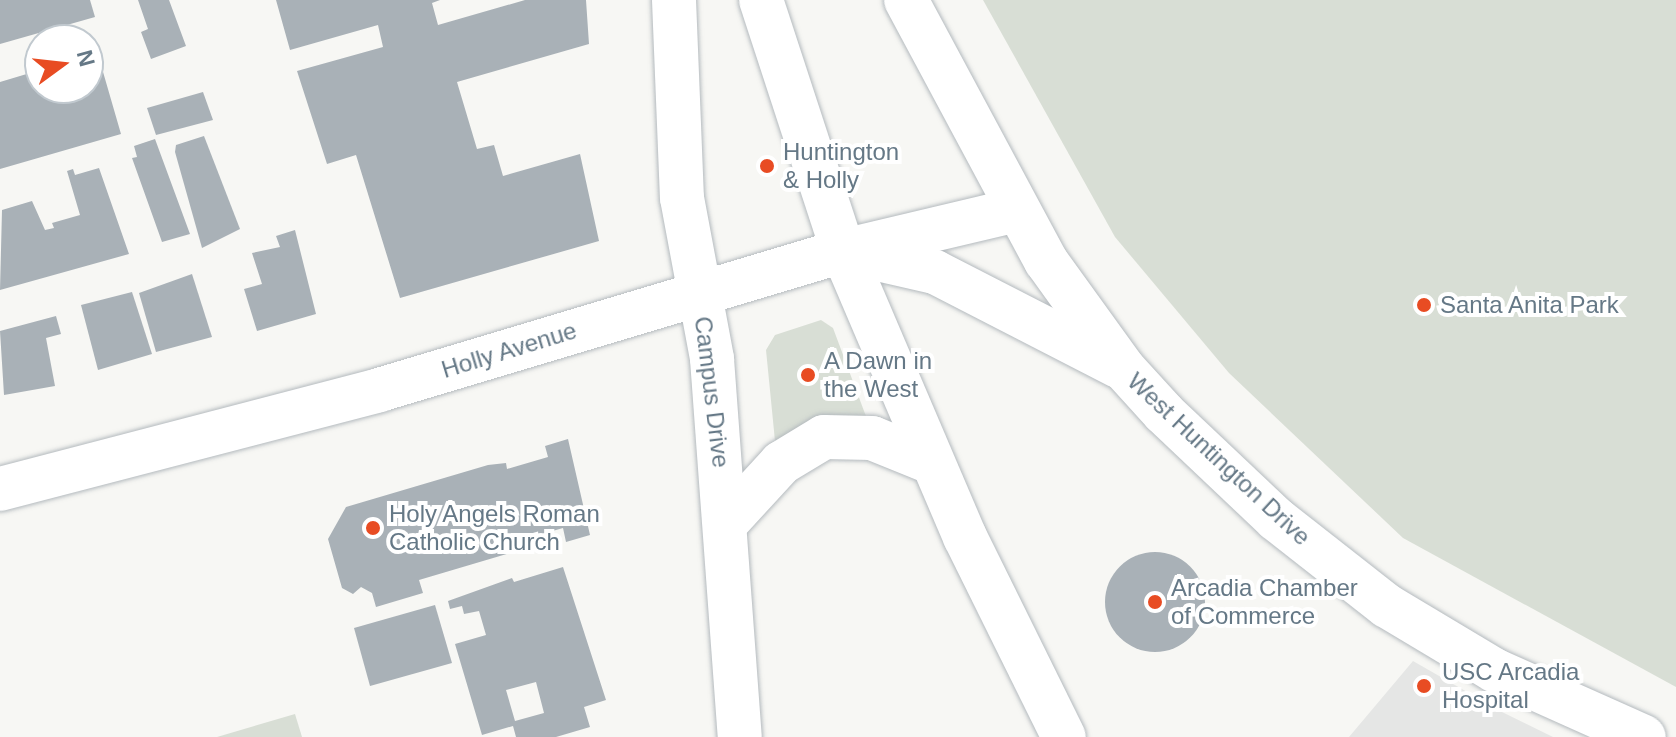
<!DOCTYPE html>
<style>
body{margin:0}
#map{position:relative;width:1676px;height:737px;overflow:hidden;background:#f7f7f4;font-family:Helvetica,sans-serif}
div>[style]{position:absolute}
.built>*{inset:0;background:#e5e6e5}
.green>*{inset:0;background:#d8ded5}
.building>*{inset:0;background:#a9b1b7}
.round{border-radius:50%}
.roads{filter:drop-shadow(0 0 2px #b4babe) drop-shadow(0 0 2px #b4babe)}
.secondary>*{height:44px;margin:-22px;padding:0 22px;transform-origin:22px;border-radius:22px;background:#fff}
.primary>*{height:44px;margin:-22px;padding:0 22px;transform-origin:22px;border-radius:22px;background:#fff}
.dots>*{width:22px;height:22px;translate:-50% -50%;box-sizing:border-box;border:4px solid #fff;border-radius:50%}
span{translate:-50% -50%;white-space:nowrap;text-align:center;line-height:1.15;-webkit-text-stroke:8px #fff;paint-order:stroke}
.poi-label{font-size:24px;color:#657886}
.left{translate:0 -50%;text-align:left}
.street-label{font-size:24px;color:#657886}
.north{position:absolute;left:24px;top:24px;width:80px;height:80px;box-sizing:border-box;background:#fff;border:2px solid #c1c9cf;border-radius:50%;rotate:75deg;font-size:22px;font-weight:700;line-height:32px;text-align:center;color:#657886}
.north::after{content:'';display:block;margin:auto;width:28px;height:36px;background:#e84c23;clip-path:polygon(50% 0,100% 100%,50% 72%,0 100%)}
</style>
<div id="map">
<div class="built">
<div style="clip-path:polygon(1413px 661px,1502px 712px,1553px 737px,1349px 737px)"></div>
</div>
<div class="green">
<div style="clip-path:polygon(983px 0,1676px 0,1676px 687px,1403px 538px,1229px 373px,1115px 237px)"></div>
<div style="clip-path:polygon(821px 320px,833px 328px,867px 419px,803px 424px,775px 441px,766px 350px,775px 335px)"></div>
<div style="clip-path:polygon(295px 714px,302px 737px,217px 737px)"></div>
</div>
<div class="building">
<div style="clip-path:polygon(0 0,90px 0,95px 17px,0 44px)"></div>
<div style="clip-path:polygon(138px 0,169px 0,186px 46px,151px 59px,141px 32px,148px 29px)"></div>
<div style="clip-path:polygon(276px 0,440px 0,432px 3px,438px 25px,525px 0,586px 0,589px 44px,457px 82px,477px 149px,494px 145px,503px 176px,580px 154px,599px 241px,400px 298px,356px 155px,327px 164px,297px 71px,383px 47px,378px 25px,290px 50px)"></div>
<div style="clip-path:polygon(99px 58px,121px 134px,0 169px,0 82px,40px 70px,40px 88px,88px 88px,88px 61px)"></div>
<div style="clip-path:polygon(203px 92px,213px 120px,156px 135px,147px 108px)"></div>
<div style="clip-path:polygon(204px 136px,240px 229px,202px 248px,175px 152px,176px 145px)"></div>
<div style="clip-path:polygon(155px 139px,190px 234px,162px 242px,132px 158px,137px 157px,134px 146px)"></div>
<div style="clip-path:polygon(99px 168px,129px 254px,0 290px,2px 210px,32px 201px,45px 230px,54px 228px,52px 223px,80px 215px,67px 171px,73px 169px,75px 175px)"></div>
<div style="clip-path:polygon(295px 230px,316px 314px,257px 331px,244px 289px,262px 284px,252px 253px,280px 247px,276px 236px)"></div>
<div style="clip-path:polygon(192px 274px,212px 337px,156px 352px,139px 293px)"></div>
<div style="clip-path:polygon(132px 292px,152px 354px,98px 370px,81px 305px)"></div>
<div style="clip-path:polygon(56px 316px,61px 334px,46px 338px,55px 386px,4px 395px,0 331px)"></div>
<div style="clip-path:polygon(568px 439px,590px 535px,566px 542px,563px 528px,528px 538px,530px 545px,513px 552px,419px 580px,423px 593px,376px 607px,372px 593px,361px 587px,353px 594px,342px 588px,328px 539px,346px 507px,488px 465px,506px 463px,507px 469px,548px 457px,545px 446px)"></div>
<div class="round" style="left:1105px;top:552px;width:100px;height:100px"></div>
<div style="clip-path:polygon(evenodd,563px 567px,606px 700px,584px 707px,590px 727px,556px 737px,516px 737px,513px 726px,482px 735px,455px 644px,486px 635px,479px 611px,464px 614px,462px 606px,450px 609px,448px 601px,512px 578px,514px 582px,563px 567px,536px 682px,544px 713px,515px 721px,506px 690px,536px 682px)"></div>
<div style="clip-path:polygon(435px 605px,452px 663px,370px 686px,354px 628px)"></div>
</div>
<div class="roads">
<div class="secondary">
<div style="left:674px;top:0;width:198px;rotate:87.7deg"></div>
<div style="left:682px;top:198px;width:164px;rotate:79.4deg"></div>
<div style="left:712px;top:359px;width:379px;rotate:85.8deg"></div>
<div style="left:0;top:489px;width:392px;rotate:-14.6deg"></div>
<div style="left:379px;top:390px;width:484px;rotate:-16.7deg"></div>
<div style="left:843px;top:251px;width:179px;rotate:-13.3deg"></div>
</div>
<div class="primary">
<div style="left:761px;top:0;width:264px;rotate:71.9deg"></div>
<div style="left:843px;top:251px;width:311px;rotate:66.9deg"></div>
<div style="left:965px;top:537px;width:223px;rotate:63.7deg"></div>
<div style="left:906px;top:0;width:296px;rotate:61.8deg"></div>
<div style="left:1046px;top:261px;width:133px;rotate:54.2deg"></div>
<div style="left:1124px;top:369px;width:59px;rotate:47.7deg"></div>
<div style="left:1164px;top:413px;width:154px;rotate:43.4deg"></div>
<div style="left:1276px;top:519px;width:141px;rotate:38.1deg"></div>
<div style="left:1387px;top:606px;width:125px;rotate:30.9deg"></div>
<div style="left:1494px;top:670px;width:164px;rotate:24.1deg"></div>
<div style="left:843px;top:251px;width:94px;rotate:12.9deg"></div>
<div style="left:935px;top:272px;width:206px;rotate:27.2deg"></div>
<div style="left:727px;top:522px;width:80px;rotate:-47.5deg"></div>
<div style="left:781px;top:463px;width:50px;rotate:-31.2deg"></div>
<div style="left:824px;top:437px;width:48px;rotate:1.2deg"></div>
<div style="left:872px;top:438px;width:64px;rotate:22.1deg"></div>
</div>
</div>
<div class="dots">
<div style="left:767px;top:166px;background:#e84c23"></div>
<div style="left:1424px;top:305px;background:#e84c23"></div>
<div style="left:808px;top:375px;background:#e84c23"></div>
<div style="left:373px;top:528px;background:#e84c23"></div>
<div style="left:1155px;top:602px;background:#e84c23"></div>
<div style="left:1424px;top:686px;background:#e84c23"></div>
</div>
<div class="poi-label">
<span class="left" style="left:783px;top:166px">Huntington<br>&amp; Holly</span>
<span class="left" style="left:1440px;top:305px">Santa Anita Park</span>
<span class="left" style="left:824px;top:375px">A Dawn in<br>the West</span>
<span class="left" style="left:389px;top:528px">Holy Angels Roman<br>Catholic Church</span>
<span class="left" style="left:1171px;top:602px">Arcadia Chamber<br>of Commerce</span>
<span class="left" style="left:1442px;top:686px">USC Arcadia<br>Hospital</span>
</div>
<div class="street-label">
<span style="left:509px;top:350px;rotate:-17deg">Holly Avenue</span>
<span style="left:712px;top:392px;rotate:83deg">Campus Drive</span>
<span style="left:1219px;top:459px;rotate:43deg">West Huntington Drive</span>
</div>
<div class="north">N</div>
</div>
